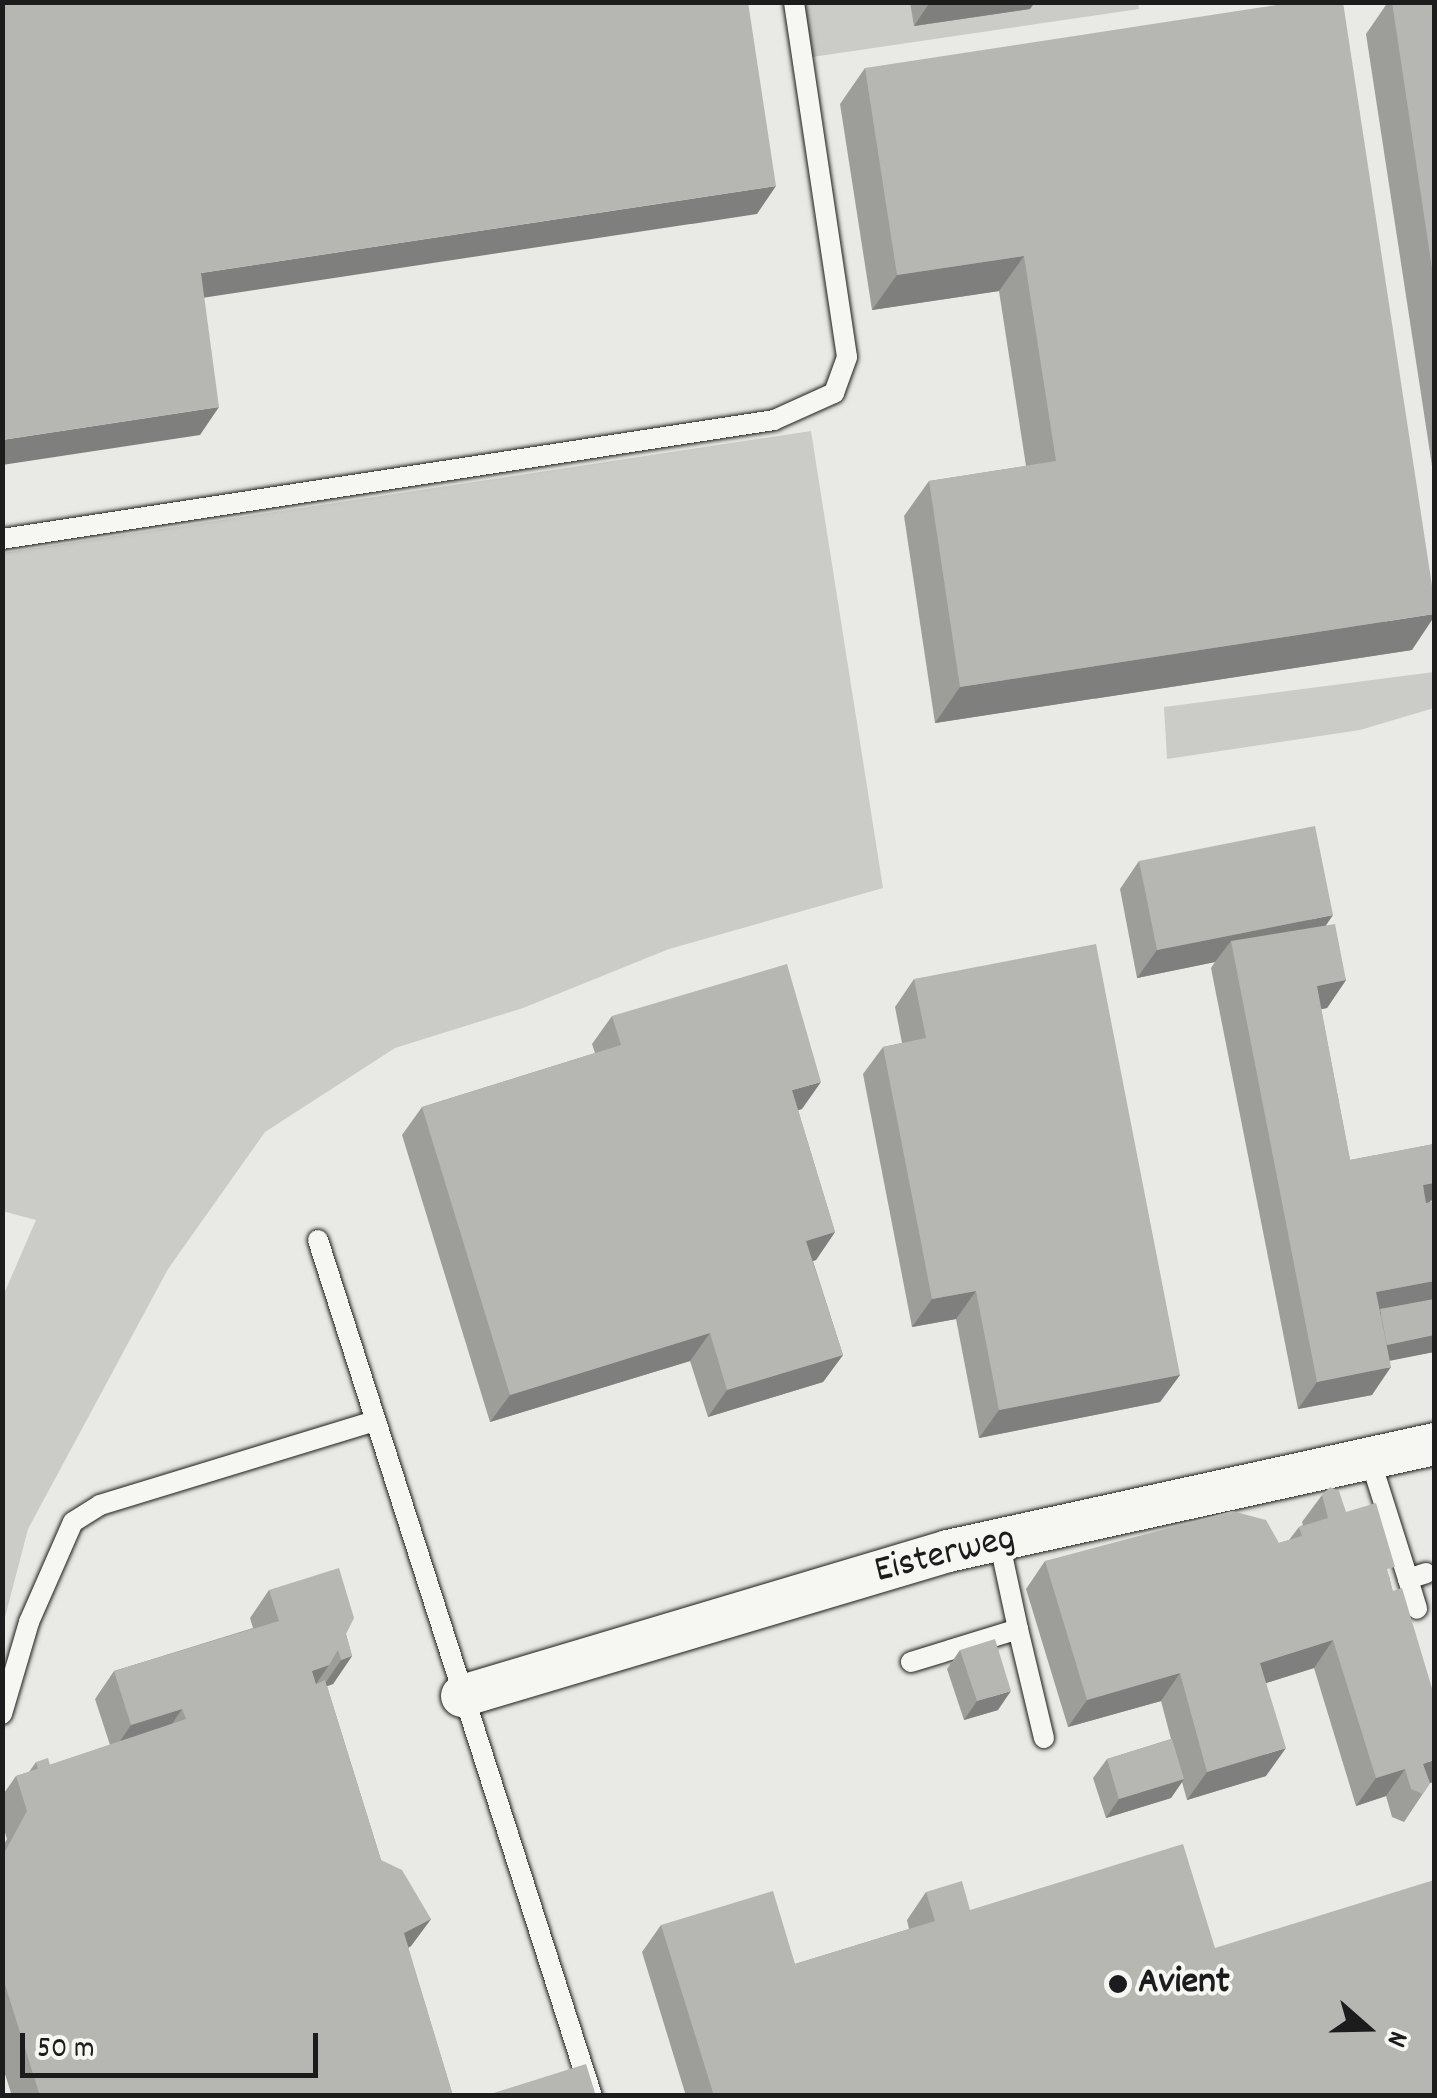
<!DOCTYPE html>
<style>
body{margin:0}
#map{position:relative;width:1437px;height:2098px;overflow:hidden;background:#e9e9e5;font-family:Dekko,sans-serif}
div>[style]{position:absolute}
.green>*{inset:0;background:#cbcbc7}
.roads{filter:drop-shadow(0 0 2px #1c1c1c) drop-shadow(0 0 2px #1c1c1c)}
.lane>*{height:20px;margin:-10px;padding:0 10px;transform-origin:10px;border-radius:10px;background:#f6f6f2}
.street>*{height:42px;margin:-21px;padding:0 21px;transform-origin:21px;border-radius:21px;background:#f6f6f2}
.wall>*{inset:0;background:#9d9d9a}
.shaded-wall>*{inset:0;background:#7f7f7d}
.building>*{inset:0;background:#b6b6b3}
.dots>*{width:28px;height:28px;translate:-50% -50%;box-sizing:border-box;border:5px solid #f6f6f2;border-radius:50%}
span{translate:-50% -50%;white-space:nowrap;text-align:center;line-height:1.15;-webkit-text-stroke:8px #f6f6f2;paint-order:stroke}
.street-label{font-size:38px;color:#1c1c1c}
.poi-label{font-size:38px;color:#1c1c1c;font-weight:700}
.left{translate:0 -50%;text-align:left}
.frame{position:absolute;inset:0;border:5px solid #1c1c1c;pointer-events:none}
.north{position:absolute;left:1317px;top:1978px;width:100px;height:100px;-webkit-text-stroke:8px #f6f6f2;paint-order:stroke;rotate:110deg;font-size:28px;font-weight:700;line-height:40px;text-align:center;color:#1c1c1c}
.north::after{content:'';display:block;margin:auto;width:35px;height:45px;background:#1c1c1c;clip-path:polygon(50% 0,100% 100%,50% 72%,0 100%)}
.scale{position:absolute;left:20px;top:2033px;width:298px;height:45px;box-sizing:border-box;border:5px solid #1c1c1c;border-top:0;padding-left:12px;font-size:30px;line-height:35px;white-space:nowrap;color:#1c1c1c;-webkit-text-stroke:8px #f6f6f2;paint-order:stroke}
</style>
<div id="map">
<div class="green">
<div style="clip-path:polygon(1138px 2px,1139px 9px,812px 57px,803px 3px)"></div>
<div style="clip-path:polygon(811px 431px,883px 888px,669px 949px,523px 1008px,395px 1048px,265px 1132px,168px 1269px,28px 1529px,3px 1625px,3px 1296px,36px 1220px,2px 1211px,3px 553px)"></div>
<div style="clip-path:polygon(1434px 672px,1434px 708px,1360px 730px,1167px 759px,1164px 707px)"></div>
</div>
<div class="roads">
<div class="lane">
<div style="left:2px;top:539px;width:781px;rotate:-8.76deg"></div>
<div style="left:774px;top:420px;width:66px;rotate:-24.2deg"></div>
<div style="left:834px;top:393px;width:38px;rotate:-70deg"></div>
<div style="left:847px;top:357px;width:359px;rotate:-98.5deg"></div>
<div style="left:318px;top:1240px;width:899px;rotate:72.25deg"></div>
<div style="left:1370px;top:1459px;width:126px;rotate:72.4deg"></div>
<div style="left:1408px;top:1579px;width:19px;rotate:-18deg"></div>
<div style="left:1408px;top:1579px;width:31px;rotate:73deg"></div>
<div style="left:1018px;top:1629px;width:112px;rotate:76.6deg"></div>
<div style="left:911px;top:1662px;width:112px;rotate:-17.1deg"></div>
<div style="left:1018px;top:1629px;width:91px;rotate:-102.1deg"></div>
<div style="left:2px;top:1714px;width:96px;rotate:-73.6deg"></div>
<div style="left:29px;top:1622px;width:109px;rotate:-66.3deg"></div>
<div style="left:73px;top:1522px;width:32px;rotate:-32deg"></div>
<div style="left:100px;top:1505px;width:288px;rotate:-17deg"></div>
</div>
<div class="street">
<div style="left:462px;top:1696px;width:507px;rotate:-16.61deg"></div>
<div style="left:948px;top:1551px;width:498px;rotate:-12.4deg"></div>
</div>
</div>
<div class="wall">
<div style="clip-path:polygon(910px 2px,1035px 2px,1030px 9px,914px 26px)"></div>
<div style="clip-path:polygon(1388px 2px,1434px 2px,1434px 479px,1366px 34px)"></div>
<div style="clip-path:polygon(865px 68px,1412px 650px,935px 723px,904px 516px,929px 481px,1026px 466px,999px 291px,872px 310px,840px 104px)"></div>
<div style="clip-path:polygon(1139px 861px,1326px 925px,1346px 980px,1327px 1008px,1321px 1009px,1350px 1160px,1434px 1144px,1434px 1200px,1429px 1202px,1434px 1352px,1390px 1360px,1372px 1395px,1298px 1409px,1211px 968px,1215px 962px,1137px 978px,1120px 889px)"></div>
<div style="clip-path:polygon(914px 979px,1180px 1375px,1160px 1402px,979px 1438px,956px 1319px,912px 1327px,863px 1074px,883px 1047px,902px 1043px,895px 1007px)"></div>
<div style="clip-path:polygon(612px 1016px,802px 1109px,798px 1110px,835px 1232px,816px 1260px,813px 1261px,843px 1355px,823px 1382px,708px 1417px,690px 1361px,490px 1422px,402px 1135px,422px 1107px,595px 1053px,592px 1044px)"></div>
<div style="clip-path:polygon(1322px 1495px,1346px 1512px,1389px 1576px,1433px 1782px,1430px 1783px,1404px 1822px,1392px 1817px,1386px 1796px,1356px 1806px,1314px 1668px,1266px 1683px,1266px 1776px,1187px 1800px,1182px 1782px,1171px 1798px,1106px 1818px,1093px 1778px,1107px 1759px,1171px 1739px,1161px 1701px,1068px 1727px,1026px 1589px,1045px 1561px,1279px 1543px,1289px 1540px,1299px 1527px,1303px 1525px,1302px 1522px)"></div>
<div style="clip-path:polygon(269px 1590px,346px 1634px,352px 1656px,333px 1684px,327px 1686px,381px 1860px,431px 1919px,411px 1946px,408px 1948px,453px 2096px,12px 2096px,2px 2065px,2px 1848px,7px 1839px,2px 1823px,2px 1796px,16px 1776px,29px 1772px,36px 1762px,50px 1765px,110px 1745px,95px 1699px,114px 1671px,253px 1628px,250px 1618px)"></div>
<div style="clip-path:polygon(960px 1650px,998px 1710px,964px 1720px,947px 1669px)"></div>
<div style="clip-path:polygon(926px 1892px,970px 1910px,1215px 1948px,1434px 2096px,686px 2096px,642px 1952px,661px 1925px,795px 1964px,909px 1929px,907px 1920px)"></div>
</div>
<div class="shaded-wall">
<div style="clip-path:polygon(930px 2px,1035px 2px,1030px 9px,914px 26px)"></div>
<div style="clip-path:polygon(776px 186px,757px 214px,182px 301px,201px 273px)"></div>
<div style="clip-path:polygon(1024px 256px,999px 291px,872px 310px,897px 275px)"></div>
<div style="clip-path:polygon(219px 407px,200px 435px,2px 465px,2px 440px)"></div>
<div style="clip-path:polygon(1434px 614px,1434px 617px,1412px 650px,935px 723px,960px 687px)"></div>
<div style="clip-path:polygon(1333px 915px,1314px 943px,1231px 941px,1215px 962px,1137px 978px,1157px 950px)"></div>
<div style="clip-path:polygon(1346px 980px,1327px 1008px,1298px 1014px,1317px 986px)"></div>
<div style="clip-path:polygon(821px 1082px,802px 1109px,773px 1118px,792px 1090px)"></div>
<div style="clip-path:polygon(1434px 1183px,1434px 1200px,1431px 1200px,1425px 1209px,1423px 1185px)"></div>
<div style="clip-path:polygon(835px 1232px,816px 1260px,787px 1269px,806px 1241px)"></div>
<div style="clip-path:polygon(1434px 1281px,1434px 1305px,1376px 1316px,1376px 1292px)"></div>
<div style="clip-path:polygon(976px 1291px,956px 1319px,912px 1327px,932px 1299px)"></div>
<div style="clip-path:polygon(710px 1333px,690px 1361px,490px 1422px,510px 1395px)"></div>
<div style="clip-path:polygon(1434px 1335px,1434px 1352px,1369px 1365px,1382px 1346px)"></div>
<div style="clip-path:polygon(843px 1355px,823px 1382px,708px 1417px,727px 1390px)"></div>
<div style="clip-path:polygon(1391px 1367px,1372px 1395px,1298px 1409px,1317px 1382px)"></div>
<div style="clip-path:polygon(1180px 1375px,1160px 1402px,979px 1438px,999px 1410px)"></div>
<div style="clip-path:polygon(1333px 1640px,1314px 1668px,1241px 1691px,1260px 1663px)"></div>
<div style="clip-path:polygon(352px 1656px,333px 1684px,322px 1688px,341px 1660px)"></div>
<div style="clip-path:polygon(329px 1665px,310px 1693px,312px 1671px)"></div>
<div style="clip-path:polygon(1180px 1673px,1161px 1701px,1068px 1727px,1087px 1700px)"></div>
<div style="clip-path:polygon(1011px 1691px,998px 1710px,964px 1720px,977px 1701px)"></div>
<div style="clip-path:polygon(182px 1709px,163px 1737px,112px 1753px,131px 1725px)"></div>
<div style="clip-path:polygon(1286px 1748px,1266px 1776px,1187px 1800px,1207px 1772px)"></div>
<div style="clip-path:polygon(1434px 1760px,1433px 1782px,1411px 1789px,1423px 1764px)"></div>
<div style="clip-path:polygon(1405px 1769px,1386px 1796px,1356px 1806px,1376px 1778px)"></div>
<div style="clip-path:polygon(1184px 1779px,1171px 1798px,1106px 1818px,1119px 1799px)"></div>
<div style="clip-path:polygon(431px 1919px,411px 1946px,384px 1961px,404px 1933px)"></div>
</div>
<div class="building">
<div style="clip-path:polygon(2px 2px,748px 2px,776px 186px,201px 273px,219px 407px,2px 440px)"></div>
<div style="clip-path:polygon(1296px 2px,1343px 2px,1434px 599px,1434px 614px,960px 687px,929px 481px,1056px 461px,1024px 256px,897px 275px,865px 68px)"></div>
<div style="clip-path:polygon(1392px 2px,1434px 2px,1434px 282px)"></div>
<div style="clip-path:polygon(1315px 826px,1333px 915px,1157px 950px,1139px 861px)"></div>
<div style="clip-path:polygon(1335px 924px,1346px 980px,1317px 986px,1350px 1160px,1434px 1144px,1434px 1183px,1423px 1185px,1426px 1203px,1434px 1201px,1434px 1281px,1376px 1292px,1391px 1367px,1317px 1382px,1231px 941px)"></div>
<div style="clip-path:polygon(1096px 944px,1180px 1375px,999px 1410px,976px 1291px,932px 1299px,883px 1047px,926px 1038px,914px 979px)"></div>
<div style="clip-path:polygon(787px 964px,821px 1082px,792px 1090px,835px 1232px,806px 1241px,843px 1355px,727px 1390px,710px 1333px,510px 1395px,422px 1107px,621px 1045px,612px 1016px)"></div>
<div style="clip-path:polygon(1434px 1299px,1434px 1335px,1387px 1345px,1380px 1309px)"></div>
<div style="clip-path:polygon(1330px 1487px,1339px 1491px,1346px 1512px,1376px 1503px,1395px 1567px,1387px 1569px,1393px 1591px,1402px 1588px,1434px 1695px,1434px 1760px,1423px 1764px,1430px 1783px,1423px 1794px,1411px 1789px,1405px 1769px,1376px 1778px,1333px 1640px,1260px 1663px,1286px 1748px,1207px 1772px,1180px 1673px,1087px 1700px,1045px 1561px,1232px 1511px,1266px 1520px,1279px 1543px,1302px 1536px,1299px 1527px,1328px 1518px,1322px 1495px)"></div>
<div style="clip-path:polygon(339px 1568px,354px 1618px,346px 1634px,352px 1656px,341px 1660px,338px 1650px,329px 1665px,312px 1671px,316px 1684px,325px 1680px,381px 1860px,402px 1870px,431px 1919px,404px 1933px,453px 2096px,40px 2096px,2px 1975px,2px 1857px,27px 1811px,16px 1776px,186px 1719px,182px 1709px,131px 1725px,114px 1671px,279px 1621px,269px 1590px)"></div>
<div style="clip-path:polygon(995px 1639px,1011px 1691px,977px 1701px,960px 1650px)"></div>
<div style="clip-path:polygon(1172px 1739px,1184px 1779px,1119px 1799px,1107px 1759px)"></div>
<div style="clip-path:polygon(48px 1758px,50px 1765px,38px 1769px,36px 1762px)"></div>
<div style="clip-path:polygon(1183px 1844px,1215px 1948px,1434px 1880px,1434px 2096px,714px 2096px,661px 1925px,773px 1891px,795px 1964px,935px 1921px,926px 1892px,962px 1881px,970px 1910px)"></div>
<div style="clip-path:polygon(586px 2064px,596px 2096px,484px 2096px)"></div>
</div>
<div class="dots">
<div style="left:1118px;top:1984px;background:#1c1c1c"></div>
</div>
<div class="street-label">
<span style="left:945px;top:1556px;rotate:-14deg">Eisterweg</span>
</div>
<div class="poi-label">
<span class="left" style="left:1138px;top:1984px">Avient</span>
</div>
<div class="frame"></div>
<div class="north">N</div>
<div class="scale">50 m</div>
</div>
